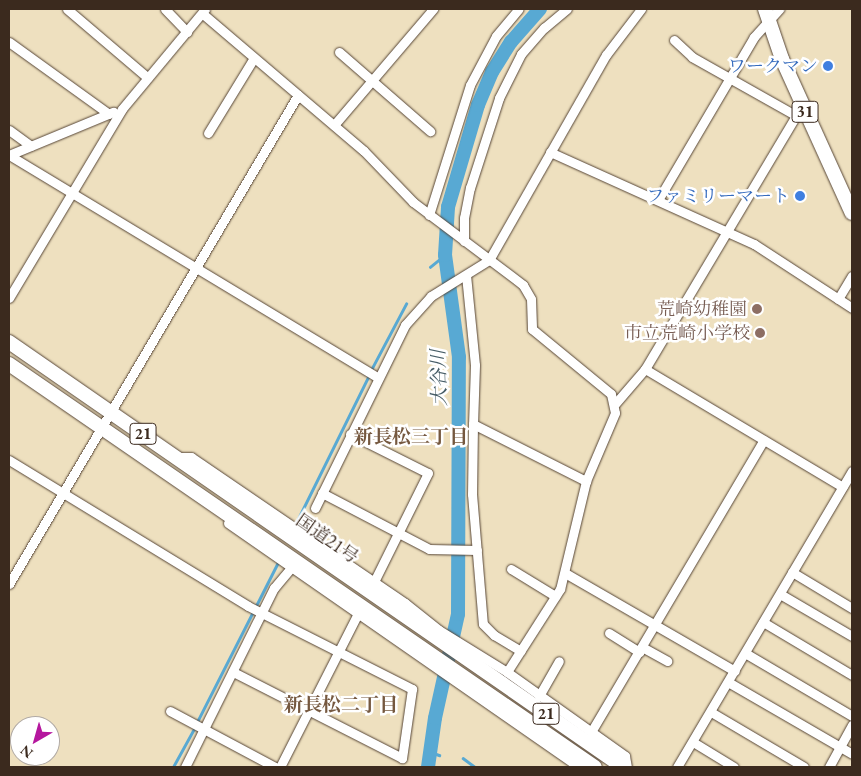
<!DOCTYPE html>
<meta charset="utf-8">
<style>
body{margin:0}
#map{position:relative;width:861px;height:776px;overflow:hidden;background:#eee0bf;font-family:"EB Garamond","Noto Serif JP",serif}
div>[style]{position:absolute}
.stream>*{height:2.5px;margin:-1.25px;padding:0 1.25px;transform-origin:1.25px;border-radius:1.25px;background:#58a9d3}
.river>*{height:14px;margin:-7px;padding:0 7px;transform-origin:7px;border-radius:7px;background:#58a9d3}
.roads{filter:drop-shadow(0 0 1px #564536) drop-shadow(0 0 1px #564536)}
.minor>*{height:9px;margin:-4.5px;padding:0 4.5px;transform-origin:4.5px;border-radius:4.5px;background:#fff}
.primary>*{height:14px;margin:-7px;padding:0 7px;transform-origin:7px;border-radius:7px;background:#fff}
.trunk>*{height:14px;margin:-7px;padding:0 7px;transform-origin:7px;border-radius:7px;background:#fff}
.dots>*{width:14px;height:14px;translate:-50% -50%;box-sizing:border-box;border:2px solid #fff;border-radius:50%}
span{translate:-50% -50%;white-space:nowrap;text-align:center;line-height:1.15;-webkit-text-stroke:5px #fff;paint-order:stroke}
.shield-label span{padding:1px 4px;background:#fff;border:1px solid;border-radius:4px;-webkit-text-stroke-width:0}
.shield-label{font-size:16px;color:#3b2a1e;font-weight:700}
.shop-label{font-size:18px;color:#366cbe}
.right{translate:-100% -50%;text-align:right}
.education-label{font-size:18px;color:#785e54}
.street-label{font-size:18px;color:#3b2a1e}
.water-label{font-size:19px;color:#475d66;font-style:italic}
.neighbourhood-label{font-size:19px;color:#75583f;font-weight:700}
.frame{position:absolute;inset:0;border:10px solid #3b2a1e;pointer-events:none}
.north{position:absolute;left:10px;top:716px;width:50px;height:50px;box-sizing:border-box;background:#fff;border:1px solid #b1aaa5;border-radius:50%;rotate:218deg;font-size:14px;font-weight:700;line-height:20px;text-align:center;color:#3b2a1e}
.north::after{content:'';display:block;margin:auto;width:18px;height:22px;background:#b5179e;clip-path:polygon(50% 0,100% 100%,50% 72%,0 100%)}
</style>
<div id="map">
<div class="stream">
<div style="left:430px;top:267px;width:19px;rotate:-39deg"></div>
<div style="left:371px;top:370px;width:75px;rotate:-62.1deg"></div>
<div style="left:295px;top:525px;width:167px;rotate:-63.7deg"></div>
<div style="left:197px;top:722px;width:179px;rotate:-63.1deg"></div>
<div style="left:428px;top:751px;width:12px;rotate:20deg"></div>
<div style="left:463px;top:758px;width:15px;rotate:37deg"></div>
<div style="left:173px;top:767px;width:46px;rotate:-61.2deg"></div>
</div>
<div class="river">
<div style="left:428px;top:767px;width:49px;rotate:-81.9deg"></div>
<div style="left:435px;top:718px;width:107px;rotate:-77.5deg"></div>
<div style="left:458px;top:614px;width:257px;rotate:-89.8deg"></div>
<div style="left:459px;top:357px;width:103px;rotate:-97.8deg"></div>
<div style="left:445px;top:255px;width:48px;rotate:-86.4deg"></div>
<div style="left:448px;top:207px;width:106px;rotate:-73.6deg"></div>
<div style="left:478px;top:105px;width:36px;rotate:-67deg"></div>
<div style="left:492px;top:72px;width:36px;rotate:-58deg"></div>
<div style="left:511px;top:42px;width:44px;rotate:-48.7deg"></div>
</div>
<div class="roads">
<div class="minor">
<div style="left:67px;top:9px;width:106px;rotate:40.4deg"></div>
<div style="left:165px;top:9px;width:32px;rotate:46deg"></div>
<div style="left:203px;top:14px;width:211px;rotate:40.4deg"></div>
<div style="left:364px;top:151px;width:71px;rotate:46.1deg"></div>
<div style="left:413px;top:202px;width:138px;rotate:37deg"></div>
<div style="left:523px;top:285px;width:16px;rotate:60deg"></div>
<div style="left:531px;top:299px;width:30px;rotate:88deg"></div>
<div style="left:532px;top:329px;width:102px;rotate:39.4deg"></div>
<div style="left:611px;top:394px;width:19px;rotate:78deg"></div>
<div style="left:615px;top:413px;width:74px;rotate:113.1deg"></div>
<div style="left:586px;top:481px;width:111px;rotate:103.5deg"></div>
<div style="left:560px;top:589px;width:98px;rotate:122.6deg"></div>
<div style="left:674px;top:40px;width:25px;rotate:43deg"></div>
<div style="left:692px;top:57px;width:118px;rotate:29.4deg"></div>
<div style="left:9px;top:42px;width:123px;rotate:35.8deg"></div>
<div style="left:339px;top:52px;width:121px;rotate:41deg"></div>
<div style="left:334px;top:125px;width:153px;rotate:-49.5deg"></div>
<div style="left:9px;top:130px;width:27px;rotate:36deg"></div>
<div style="left:208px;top:133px;width:88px;rotate:-58.5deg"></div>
<div style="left:550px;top:152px;width:224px;rotate:24.3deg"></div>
<div style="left:754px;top:244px;width:117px;rotate:33.1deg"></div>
<div style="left:9px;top:155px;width:431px;rotate:31.1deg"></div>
<div style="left:9px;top:155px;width:113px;rotate:-22.5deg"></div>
<div style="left:658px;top:200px;width:189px;rotate:-59.5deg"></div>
<div style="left:754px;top:37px;width:38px;rotate:-48deg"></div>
<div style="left:429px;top:215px;width:136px;rotate:-72.5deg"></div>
<div style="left:470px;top:85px;width:55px;rotate:-62deg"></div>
<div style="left:496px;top:36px;width:35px;rotate:-50deg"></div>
<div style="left:464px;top:241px;width:23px;rotate:-90deg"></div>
<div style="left:464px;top:218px;width:31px;rotate:-79deg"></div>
<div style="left:470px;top:188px;width:95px;rotate:-72.1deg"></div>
<div style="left:499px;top:98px;width:49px;rotate:-63.4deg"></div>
<div style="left:521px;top:54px;width:35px;rotate:-49deg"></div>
<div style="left:544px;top:28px;width:30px;rotate:-40deg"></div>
<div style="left:466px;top:275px;width:90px;rotate:84.3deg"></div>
<div style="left:475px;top:365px;width:59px;rotate:91.9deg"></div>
<div style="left:473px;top:424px;width:127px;rotate:26.8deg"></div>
<div style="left:9px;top:298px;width:220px;rotate:-59.1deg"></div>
<div style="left:122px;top:109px;width:130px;rotate:-50.3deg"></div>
<div style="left:838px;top:299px;width:27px;rotate:-59deg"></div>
<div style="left:645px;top:369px;width:230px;rotate:30.8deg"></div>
<div style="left:614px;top:405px;width:48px;rotate:-49.3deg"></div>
<div style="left:645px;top:369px;width:306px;rotate:-59.2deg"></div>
<div style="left:473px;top:424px;width:70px;rotate:90.8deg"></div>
<div style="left:472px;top:494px;width:130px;rotate:85.2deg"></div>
<div style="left:483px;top:624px;width:16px;rotate:45deg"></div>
<div style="left:494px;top:635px;width:31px;rotate:31deg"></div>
<div style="left:350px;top:434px;width:87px;rotate:26.6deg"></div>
<div style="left:428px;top:473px;width:126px;rotate:116.4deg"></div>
<div style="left:178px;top:457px;width:13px"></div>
<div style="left:191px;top:457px;width:259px;rotate:34.3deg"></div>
<div style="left:405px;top:603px;width:43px;rotate:38.5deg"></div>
<div style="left:439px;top:630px;width:80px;rotate:31.7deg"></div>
<div style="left:507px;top:672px;width:145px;rotate:35.4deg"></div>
<div style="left:625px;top:756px;width:11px;rotate:80deg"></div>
<div style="left:9px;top:460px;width:280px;rotate:31.4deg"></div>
<div style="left:248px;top:606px;width:184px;rotate:26.8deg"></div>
<div style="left:412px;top:689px;width:70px;rotate:98.2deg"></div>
<div style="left:402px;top:758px;width:190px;rotate:-153deg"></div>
<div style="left:322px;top:493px;width:121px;rotate:27.6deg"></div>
<div style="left:429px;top:549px;width:48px;rotate:1.2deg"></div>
<div style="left:315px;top:508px;width:204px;rotate:-63.8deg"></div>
<div style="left:405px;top:325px;width:39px;rotate:-48deg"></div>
<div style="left:431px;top:296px;width:68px;rotate:-31.8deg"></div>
<div style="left:489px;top:260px;width:236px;rotate:-60.3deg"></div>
<div style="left:606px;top:55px;width:58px;rotate:-52.7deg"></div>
<div style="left:228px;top:523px;width:427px;rotate:34.8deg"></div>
<div style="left:511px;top:569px;width:52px;rotate:31.5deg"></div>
<div style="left:792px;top:572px;width:70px;rotate:31deg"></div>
<div style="left:565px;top:573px;width:196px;rotate:30deg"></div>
<div style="left:9px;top:584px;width:568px;rotate:-59.42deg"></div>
<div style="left:780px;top:594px;width:83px;rotate:30.3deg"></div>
<div style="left:763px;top:622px;width:104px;rotate:30.8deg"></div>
<div style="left:609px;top:633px;width:36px;rotate:32deg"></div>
<div style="left:642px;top:647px;width:29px;rotate:29deg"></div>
<div style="left:745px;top:653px;width:124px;rotate:30.5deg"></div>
<div style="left:728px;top:682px;width:143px;rotate:30.1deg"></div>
<div style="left:539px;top:696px;width:40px;rotate:-60.3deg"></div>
<div style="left:170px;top:711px;width:119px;rotate:28.1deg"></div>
<div style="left:711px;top:712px;width:108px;rotate:30.6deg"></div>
<div style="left:591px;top:732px;width:339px;rotate:-59.4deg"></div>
<div style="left:693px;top:742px;width:48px;rotate:31.4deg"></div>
<div style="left:185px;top:767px;width:200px;rotate:-63.6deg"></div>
<div style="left:274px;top:588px;width:26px;rotate:-50deg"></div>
<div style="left:280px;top:767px;width:175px;rotate:-63.1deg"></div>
<div style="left:677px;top:767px;width:344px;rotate:-59.4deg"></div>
<div style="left:829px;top:767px;width:48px;rotate:-61.3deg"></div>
</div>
<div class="primary">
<div style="left:765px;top:9px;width:53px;rotate:71.2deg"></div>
<div style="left:782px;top:59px;width:169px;rotate:65.6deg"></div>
</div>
<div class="trunk">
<div style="left:9px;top:342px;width:747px;rotate:34.69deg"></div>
<div style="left:9px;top:364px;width:711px;rotate:34.52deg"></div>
</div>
</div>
<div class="dots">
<div style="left:828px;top:66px;background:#3f7fe0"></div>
<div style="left:800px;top:196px;background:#3f7fe0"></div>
<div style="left:757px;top:309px;background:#8d6e63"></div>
<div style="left:760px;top:333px;background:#8d6e63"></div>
</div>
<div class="shield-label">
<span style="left:805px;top:112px">31</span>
<span style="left:143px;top:434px">21</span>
<span style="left:546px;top:714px">21</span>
</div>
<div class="shop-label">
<span class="right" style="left:818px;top:66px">ワークマン</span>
<span class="right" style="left:790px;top:196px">ファミリーマート</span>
</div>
<div class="education-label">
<span class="right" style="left:747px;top:309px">荒崎幼稚園</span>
<span class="right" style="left:750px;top:333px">市立荒崎小学校</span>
</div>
<div class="street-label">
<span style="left:327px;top:539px;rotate:35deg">国道21号</span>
</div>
<div class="water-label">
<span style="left:439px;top:378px;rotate:-92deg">大谷川</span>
</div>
<div class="neighbourhood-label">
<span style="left:411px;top:437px">新長松三丁目</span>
<span style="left:341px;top:705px">新長松二丁目</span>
</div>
<div class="frame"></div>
<div class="north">N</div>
</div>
